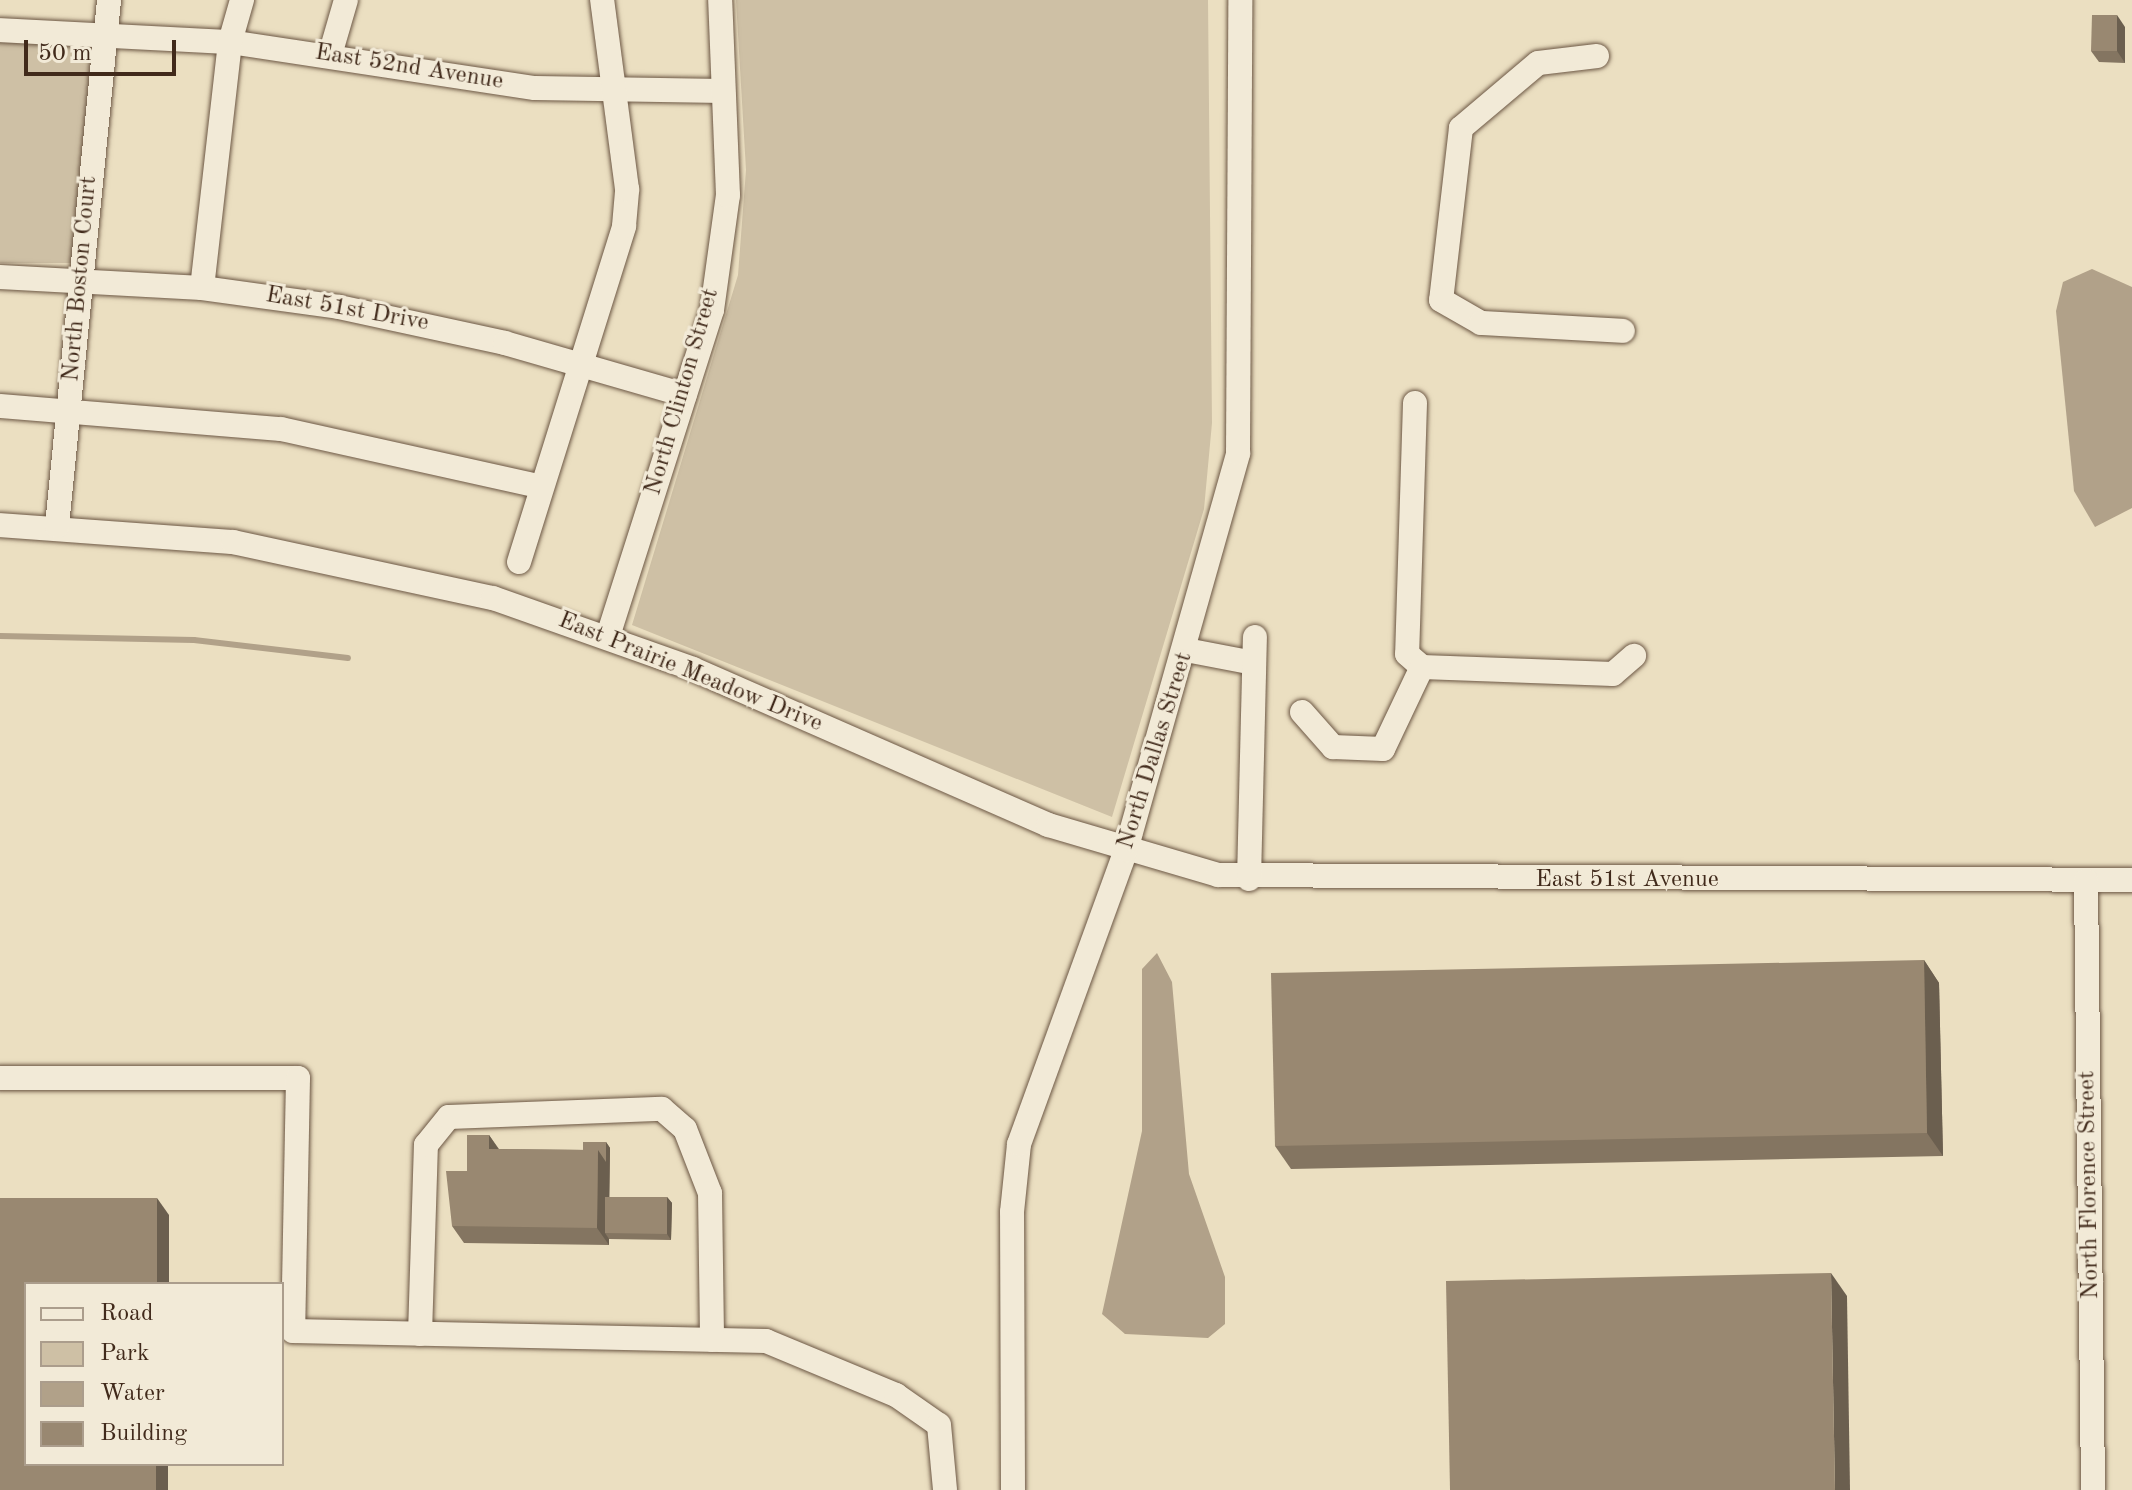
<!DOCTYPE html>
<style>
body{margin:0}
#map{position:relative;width:2132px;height:1490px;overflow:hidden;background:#ebdfc1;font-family:"Old Standard TT",serif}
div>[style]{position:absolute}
.green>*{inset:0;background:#cec0a5}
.water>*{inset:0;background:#b1a189}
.stream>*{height:6px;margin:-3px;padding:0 3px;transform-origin:3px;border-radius:3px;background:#b1a189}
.roads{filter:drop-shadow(0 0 2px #6c5744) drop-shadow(0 0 2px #6c5744)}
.minor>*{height:24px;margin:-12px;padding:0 12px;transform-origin:12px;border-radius:12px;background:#f2ead7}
.wall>*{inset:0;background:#847561}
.shaded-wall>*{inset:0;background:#6b5f4f}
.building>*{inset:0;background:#998871}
span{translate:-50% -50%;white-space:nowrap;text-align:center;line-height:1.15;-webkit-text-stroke:6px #f2ead7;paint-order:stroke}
.street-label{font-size:24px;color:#412a1b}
.legend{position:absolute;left:24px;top:1282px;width:260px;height:184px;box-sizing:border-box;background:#f2ead7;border:2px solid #ab9d8c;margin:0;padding:10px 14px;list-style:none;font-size:24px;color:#412a1b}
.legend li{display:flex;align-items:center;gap:16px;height:40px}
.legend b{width:40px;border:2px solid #ab9d8c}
.scale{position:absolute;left:24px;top:40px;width:152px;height:36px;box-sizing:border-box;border:4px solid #412a1b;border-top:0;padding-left:10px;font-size:24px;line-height:28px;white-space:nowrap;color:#412a1b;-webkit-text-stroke:6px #f2ead7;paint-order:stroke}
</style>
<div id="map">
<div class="green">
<div style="clip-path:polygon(736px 0,1208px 0,1212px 423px,1204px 509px,1112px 817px,632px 625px,738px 275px,746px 170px)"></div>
<div style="clip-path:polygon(0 35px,97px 37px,72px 263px,0 263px)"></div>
</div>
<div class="water">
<div style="clip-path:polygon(2092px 269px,2132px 287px,2132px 508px,2095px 527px,2074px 491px,2056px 311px,2063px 282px)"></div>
<div style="clip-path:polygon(1157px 953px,1172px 982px,1189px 1174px,1225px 1277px,1225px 1324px,1208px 1338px,1125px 1334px,1102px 1314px,1142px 1131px,1142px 969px)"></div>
</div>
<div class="stream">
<div style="left:0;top:636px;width:194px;rotate:1.2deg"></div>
<div style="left:194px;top:640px;width:155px;rotate:6.7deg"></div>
</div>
<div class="roads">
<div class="minor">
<div style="left:0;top:30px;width:230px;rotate:3deg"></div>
<div style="left:230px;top:42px;width:308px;rotate:8.6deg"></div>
<div style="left:535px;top:88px;width:188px;rotate:0.9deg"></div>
<div style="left:330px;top:55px;width:57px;rotate:-73.8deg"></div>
<div style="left:1597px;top:56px;width:59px;rotate:173.2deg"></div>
<div style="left:1538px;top:63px;width:101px;rotate:139.8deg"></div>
<div style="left:1461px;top:128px;width:173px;rotate:96.6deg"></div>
<div style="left:1441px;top:300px;width:46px;rotate:29.9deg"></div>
<div style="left:1481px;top:323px;width:142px;rotate:3.2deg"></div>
<div style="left:0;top:277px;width:202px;rotate:3.1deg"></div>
<div style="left:202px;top:288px;width:138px;rotate:7.9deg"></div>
<div style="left:339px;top:307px;width:170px;rotate:12.2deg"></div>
<div style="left:505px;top:343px;width:187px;rotate:16.1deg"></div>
<div style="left:202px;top:288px;width:248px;rotate:-83.5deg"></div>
<div style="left:230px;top:42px;width:44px;rotate:-74.1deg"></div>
<div style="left:1415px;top:403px;width:251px;rotate:91.8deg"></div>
<div style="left:1407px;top:654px;width:20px;rotate:41deg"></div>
<div style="left:1422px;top:667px;width:191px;rotate:2.1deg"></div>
<div style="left:1613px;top:674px;width:28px;rotate:-41deg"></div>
<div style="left:0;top:406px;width:282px;rotate:4.7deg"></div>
<div style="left:281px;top:429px;width:267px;rotate:12.5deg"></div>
<div style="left:0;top:525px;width:234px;rotate:4.2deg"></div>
<div style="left:233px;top:542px;width:266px;rotate:12.2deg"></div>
<div style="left:493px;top:598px;width:212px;rotate:19.5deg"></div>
<div style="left:693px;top:669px;width:388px;rotate:23.7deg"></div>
<div style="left:1048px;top:825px;width:177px;rotate:16.4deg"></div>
<div style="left:1218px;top:875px;width:914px;rotate:0.31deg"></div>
<div style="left:57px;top:526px;width:529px;rotate:-84.35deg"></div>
<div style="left:519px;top:562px;width:352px;rotate:-72.6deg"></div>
<div style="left:624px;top:226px;width:37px;rotate:-85deg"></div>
<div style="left:627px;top:189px;width:191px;rotate:-97.5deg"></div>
<div style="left:608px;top:636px;width:342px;rotate:-72.3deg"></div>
<div style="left:712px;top:310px;width:116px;rotate:-82.1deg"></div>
<div style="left:728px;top:195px;width:195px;rotate:-92.3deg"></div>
<div style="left:1186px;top:650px;width:69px;rotate:10.8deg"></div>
<div style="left:1302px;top:712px;width:47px;rotate:48.5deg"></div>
<div style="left:1333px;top:747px;width:50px;rotate:2.3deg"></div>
<div style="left:1383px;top:749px;width:91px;rotate:-64.6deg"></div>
<div style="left:1249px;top:879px;width:242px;rotate:-88.6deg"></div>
<div style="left:2086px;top:881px;width:609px;rotate:89.34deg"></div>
<div style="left:0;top:1078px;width:298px"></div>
<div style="left:298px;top:1078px;width:253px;rotate:91.1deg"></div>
<div style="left:293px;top:1331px;width:473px;rotate:1.2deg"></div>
<div style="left:766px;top:1341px;width:141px;rotate:22.6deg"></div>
<div style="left:896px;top:1395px;width:52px;rotate:34.9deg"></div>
<div style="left:939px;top:1425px;width:65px;rotate:84.7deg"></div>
<div style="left:420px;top:1334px;width:189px;rotate:-88.2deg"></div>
<div style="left:426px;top:1145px;width:36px;rotate:-51deg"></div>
<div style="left:449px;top:1117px;width:213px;rotate:-2.2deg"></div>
<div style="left:662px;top:1109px;width:30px;rotate:41deg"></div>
<div style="left:685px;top:1129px;width:69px;rotate:68.7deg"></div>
<div style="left:710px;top:1193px;width:147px;rotate:89.2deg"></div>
<div style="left:1013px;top:1490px;width:278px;rotate:-90.2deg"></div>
<div style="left:1012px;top:1212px;width:68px;rotate:-84.1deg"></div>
<div style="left:1019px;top:1144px;width:313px;rotate:-70deg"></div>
<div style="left:1126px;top:850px;width:412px;rotate:-74.2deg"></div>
<div style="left:1238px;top:453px;width:453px;rotate:-89.7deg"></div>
</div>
</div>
<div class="wall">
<div style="clip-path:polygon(2125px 27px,2125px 63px,2099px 62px,2091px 51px)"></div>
<div style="clip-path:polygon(1924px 960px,1939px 983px,1943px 1156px,1291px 1169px,1275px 1146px)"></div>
<div style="clip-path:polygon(489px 1135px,499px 1149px,583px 1150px,606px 1142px,610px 1148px,609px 1197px,667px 1197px,672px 1203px,671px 1240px,609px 1239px,609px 1245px,464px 1243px,452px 1226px,467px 1171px)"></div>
</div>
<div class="shaded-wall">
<div style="clip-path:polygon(2117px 15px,2125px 27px,2125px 63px,2117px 51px)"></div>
<div style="clip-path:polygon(1924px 960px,1939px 983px,1943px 1156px,1927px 1133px)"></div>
<div style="clip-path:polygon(489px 1135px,501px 1153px,489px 1149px)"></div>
<div style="clip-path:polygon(606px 1142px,610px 1148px,609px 1233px,605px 1233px,609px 1239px,609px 1245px,597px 1228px,598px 1150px)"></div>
<div style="clip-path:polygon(667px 1197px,672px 1203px,671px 1240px,667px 1234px)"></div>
<div style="clip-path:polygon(157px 1198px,169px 1215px,169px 1284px,157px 1284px)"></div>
<div style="clip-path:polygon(1831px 1273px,1847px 1296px,1850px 1490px,1835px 1490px)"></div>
<div style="clip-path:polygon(156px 1464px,168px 1464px,168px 1490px,156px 1490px)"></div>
</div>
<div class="building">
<div style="clip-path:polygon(2092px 15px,2117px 15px,2117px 51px,2091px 51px)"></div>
<div style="clip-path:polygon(1924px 960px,1927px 1133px,1275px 1146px,1271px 973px)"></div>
<div style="clip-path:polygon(467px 1135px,489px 1135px,489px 1149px,598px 1150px,597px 1228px,452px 1226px,446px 1171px,467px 1171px)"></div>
<div style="clip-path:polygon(583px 1142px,606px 1142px,606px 1162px,598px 1150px,583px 1150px)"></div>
<div style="clip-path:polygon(605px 1197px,667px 1197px,667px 1234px,605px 1233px)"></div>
<div style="clip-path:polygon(0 1198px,157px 1198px,157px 1284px,26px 1284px,26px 1464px,156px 1464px,156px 1490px,0 1490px)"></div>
<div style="clip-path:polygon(1831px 1273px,1835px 1490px,1450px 1490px,1446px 1281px)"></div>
</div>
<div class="street-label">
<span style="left:409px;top:68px;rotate:9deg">East 52nd Avenue</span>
<span style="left:81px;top:279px;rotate:-85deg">North Boston Court</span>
<span style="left:347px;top:310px;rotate:10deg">East 51st Drive</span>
<span style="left:683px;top:392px;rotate:-74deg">North Clinton Street</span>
<span style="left:690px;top:673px;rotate:22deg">East Prairie Meadow Drive</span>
<span style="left:1156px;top:751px;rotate:-73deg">North Dallas Street</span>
<span style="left:1627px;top:881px">East 51st Avenue</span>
<span style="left:2090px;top:1185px;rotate:-91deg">North Florence Street</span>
</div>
<ul class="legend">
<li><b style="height:10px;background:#f2ead7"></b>Road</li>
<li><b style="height:22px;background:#cec0a5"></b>Park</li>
<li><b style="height:22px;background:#b1a189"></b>Water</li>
<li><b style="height:22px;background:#998871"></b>Building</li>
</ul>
<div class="scale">50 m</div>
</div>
